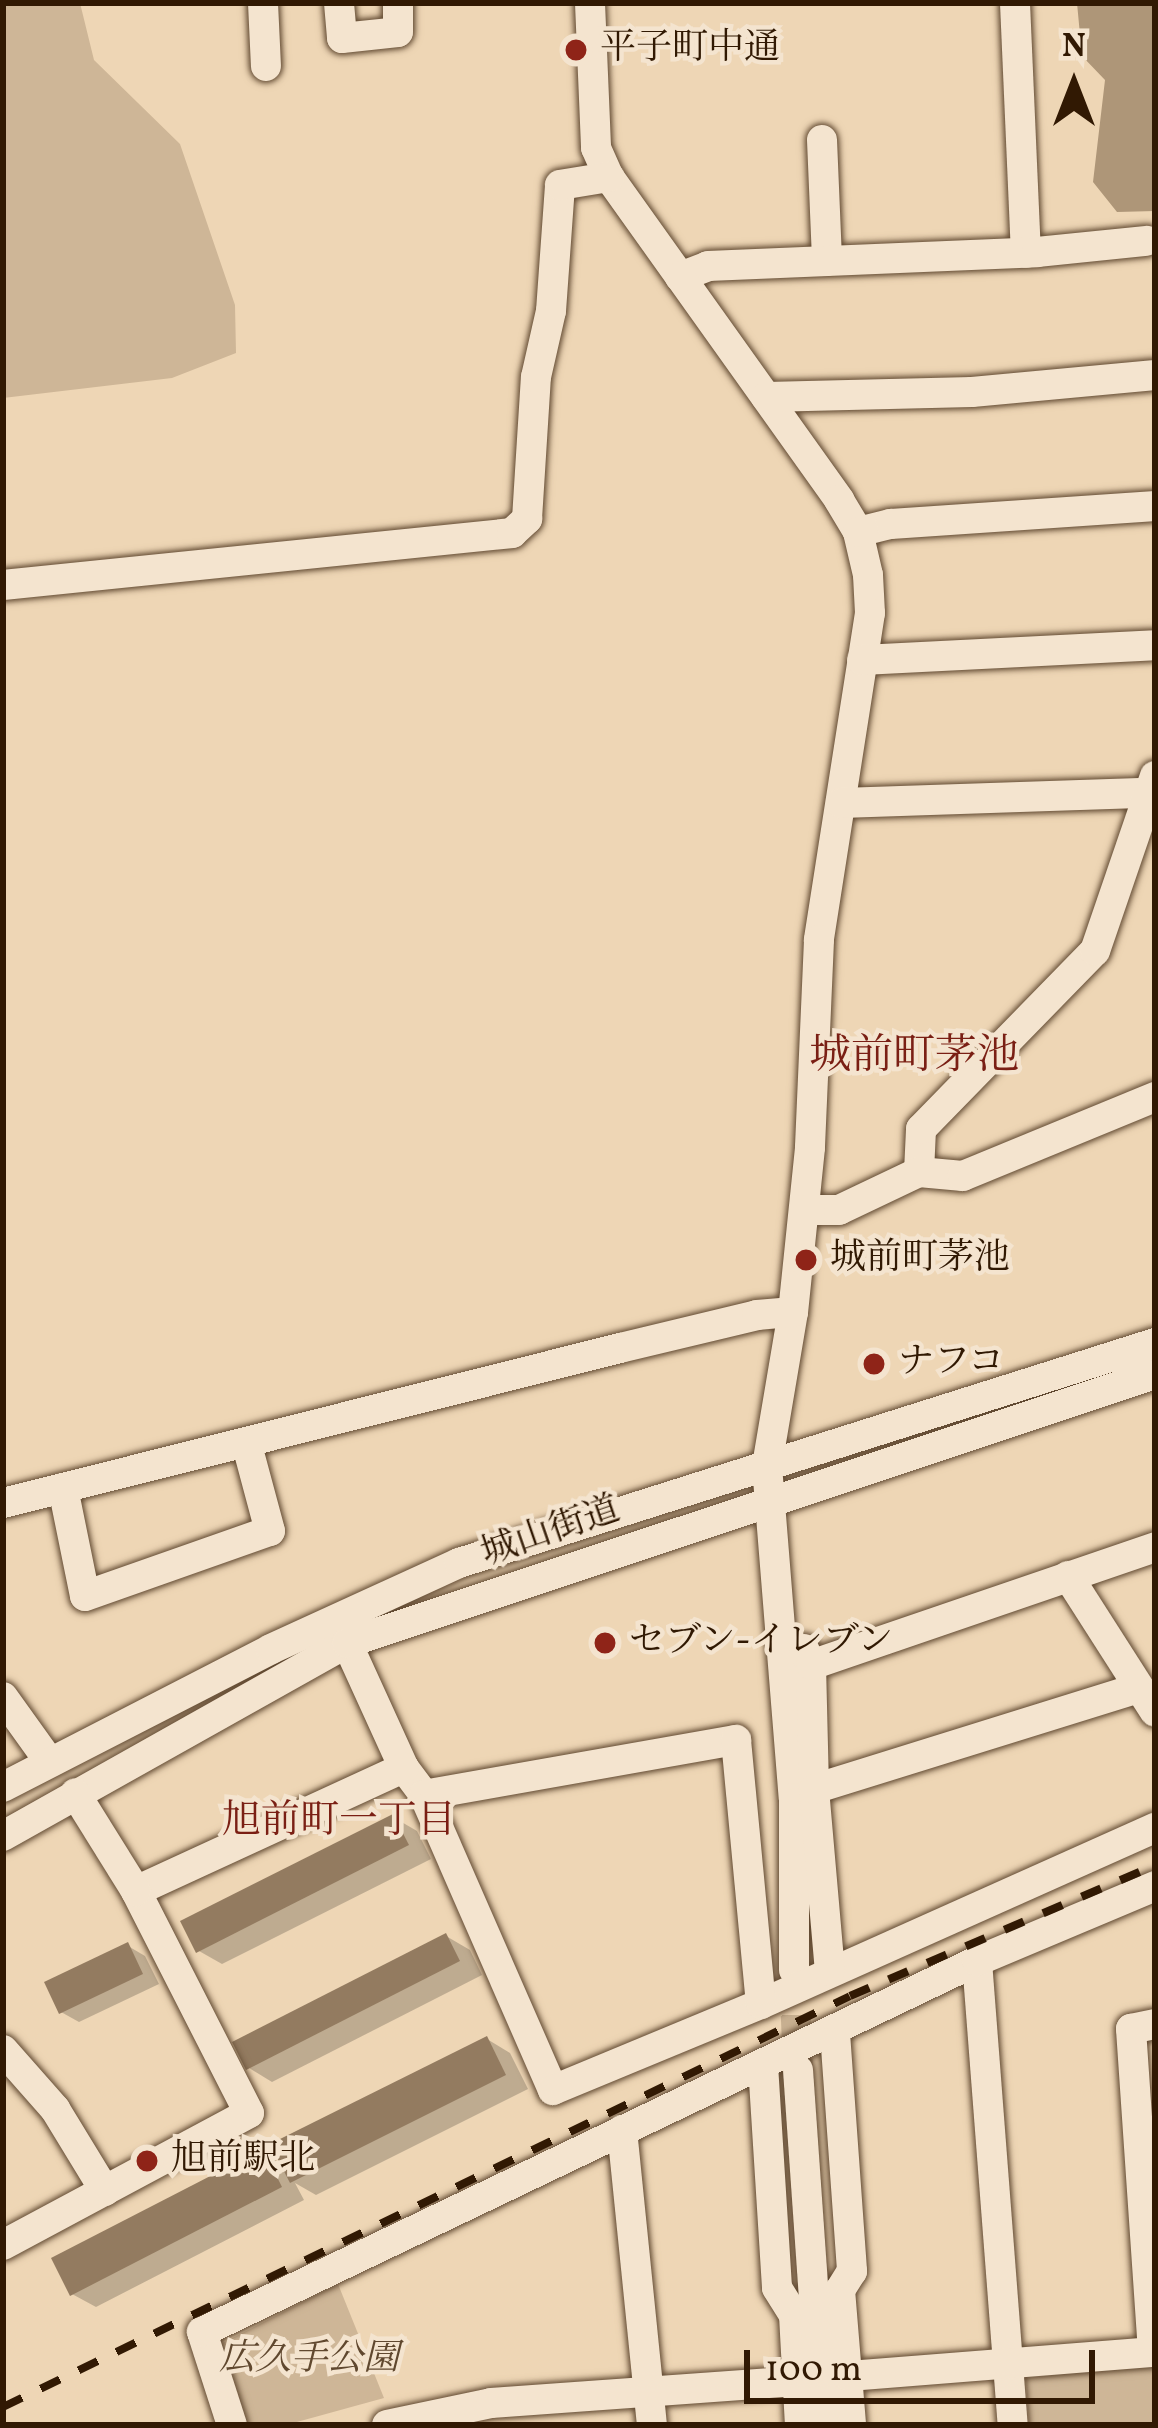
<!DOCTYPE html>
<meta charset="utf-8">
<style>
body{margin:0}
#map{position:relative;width:1158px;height:2428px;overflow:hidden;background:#eed6b5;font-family:Vollkorn,"Noto Serif JP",serif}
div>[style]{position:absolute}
.green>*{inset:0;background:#ceb697}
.water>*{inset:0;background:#ae9678}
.shadow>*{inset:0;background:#0003}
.building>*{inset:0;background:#937b60}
.minor-tunnel>*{height:30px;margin-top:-15px;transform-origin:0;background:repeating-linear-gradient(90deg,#c8b091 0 30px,transparent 0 45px)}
.roads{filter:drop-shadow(0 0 3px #604830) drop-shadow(0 0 3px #604830)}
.minor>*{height:30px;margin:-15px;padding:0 15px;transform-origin:15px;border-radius:15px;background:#f4e4cf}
.rail>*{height:8px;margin-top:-4px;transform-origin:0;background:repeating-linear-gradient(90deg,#311903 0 21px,transparent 0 42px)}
.dots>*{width:33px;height:33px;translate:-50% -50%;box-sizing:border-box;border:6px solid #f4e4cf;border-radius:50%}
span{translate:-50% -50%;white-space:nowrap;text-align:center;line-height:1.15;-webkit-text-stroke:9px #f4e4cf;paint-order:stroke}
.poi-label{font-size:36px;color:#311903}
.left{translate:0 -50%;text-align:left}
.street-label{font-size:36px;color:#311903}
.park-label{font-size:36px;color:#60482f;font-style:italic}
.neighbourhood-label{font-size:39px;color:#7a1f14}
.quarter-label{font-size:42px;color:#7a1f14}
.frame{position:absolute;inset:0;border:6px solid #311903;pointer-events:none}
.north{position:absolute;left:1014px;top:24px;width:120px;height:120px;-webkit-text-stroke:9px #f4e4cf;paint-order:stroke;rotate:0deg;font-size:33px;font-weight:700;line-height:48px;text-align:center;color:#311903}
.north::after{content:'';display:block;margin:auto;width:42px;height:54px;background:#311903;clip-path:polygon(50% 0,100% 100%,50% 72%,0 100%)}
.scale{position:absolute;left:744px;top:2350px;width:351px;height:54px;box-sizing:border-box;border:6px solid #311903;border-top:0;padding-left:15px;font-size:36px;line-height:42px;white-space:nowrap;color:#311903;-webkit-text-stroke:9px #f4e4cf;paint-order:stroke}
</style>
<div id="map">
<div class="green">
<div style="clip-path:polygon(3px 3px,80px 3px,94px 60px,180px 144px,235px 305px,236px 353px,172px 378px,3px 398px)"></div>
<div style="clip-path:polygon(338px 2284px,384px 2398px,286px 2425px,247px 2425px,215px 2347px)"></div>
<div style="clip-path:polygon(1155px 2364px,1155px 2425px,1029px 2425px,1026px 2378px)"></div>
</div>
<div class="water">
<div style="clip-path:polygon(1077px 3px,1155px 3px,1155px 211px,1117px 212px,1093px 182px,1105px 80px,1082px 56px)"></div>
</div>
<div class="shadow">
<div style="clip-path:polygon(393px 1817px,417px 1831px,431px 1859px,222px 1964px,199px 1951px)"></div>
<div style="clip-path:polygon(446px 1936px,470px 1950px,482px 1975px,272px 2082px,249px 2068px)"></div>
<div style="clip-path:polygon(128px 1946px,145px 1956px,159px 1984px,79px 2022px,61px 2012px)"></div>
<div style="clip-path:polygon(487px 2039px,510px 2053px,528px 2089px,316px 2195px,295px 2183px,304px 2200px,96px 2307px,72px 2294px,263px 2153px,284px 2165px)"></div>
</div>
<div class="building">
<div style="clip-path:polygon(393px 1814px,409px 1845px,196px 1953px,180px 1921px)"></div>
<div style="clip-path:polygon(446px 1933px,460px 1961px,246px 2070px,232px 2042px)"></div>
<div style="clip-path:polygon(128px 1942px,143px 1974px,59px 2014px,44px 1982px)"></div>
<div style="clip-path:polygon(487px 2036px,506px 2075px,290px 2183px,270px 2144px)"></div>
<div style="clip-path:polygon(263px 2149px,282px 2187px,70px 2296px,51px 2258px)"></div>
</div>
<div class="minor-tunnel">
<div style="left:794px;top:1970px;width:100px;rotate:87.7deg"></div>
</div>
<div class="roads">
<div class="minor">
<div style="left:263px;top:3px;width:63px;rotate:87.3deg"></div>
<div style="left:339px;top:3px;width:35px;rotate:85deg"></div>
<div style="left:342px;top:38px;width:56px;rotate:-6.1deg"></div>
<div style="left:398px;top:32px;width:29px;rotate:-90deg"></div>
<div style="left:590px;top:3px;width:145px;rotate:87.6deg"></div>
<div style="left:596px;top:148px;width:32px;rotate:66deg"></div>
<div style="left:609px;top:177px;width:397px;rotate:54.5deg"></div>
<div style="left:839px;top:500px;width:37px;rotate:59deg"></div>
<div style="left:858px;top:532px;width:44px;rotate:76.9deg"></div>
<div style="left:868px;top:575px;width:38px;rotate:87deg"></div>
<div style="left:870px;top:613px;width:331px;rotate:98.9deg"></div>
<div style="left:819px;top:940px;width:208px;rotate:92.5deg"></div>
<div style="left:810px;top:1148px;width:165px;rotate:95.9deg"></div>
<div style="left:793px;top:1312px;width:156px;rotate:99.6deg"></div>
<div style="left:767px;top:1466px;width:333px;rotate:85.4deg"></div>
<div style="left:794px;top:1798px;width:172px;rotate:90deg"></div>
<div style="left:1015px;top:3px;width:250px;rotate:87.5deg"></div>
<div style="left:822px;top:140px;width:121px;rotate:87.6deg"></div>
<div style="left:680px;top:277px;width:30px;rotate:-21deg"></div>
<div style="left:708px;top:266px;width:329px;rotate:-2.4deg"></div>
<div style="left:1037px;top:252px;width:110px;rotate:-5.8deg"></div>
<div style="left:766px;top:397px;width:206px;rotate:-1.4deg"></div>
<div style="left:972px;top:392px;width:184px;rotate:-5.3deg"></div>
<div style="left:858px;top:532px;width:34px;rotate:-14deg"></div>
<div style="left:891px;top:524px;width:265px;rotate:-3.9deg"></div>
<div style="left:3px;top:585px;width:512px;rotate:-5.83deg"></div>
<div style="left:512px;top:533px;width:21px;rotate:-43deg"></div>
<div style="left:527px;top:519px;width:142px;rotate:-86.4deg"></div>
<div style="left:536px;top:377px;width:68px;rotate:-77.2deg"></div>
<div style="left:551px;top:311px;width:126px;rotate:-85.9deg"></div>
<div style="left:560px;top:185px;width:50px;rotate:-9.3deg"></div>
<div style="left:862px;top:660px;width:293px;rotate:-2.9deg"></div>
<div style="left:841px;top:803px;width:306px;rotate:-1.9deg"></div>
<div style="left:919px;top:1172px;width:43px;rotate:-87.3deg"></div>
<div style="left:921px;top:1129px;width:249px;rotate:-45.7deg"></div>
<div style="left:1095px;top:951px;width:185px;rotate:-71.1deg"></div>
<div style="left:804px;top:1210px;width:35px"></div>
<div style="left:839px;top:1210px;width:89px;rotate:-25.4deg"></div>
<div style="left:919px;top:1172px;width:44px;rotate:5.2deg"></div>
<div style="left:963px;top:1176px;width:208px;rotate:-22.4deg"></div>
<div style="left:63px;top:1488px;width:110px;rotate:78.5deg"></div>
<div style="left:85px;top:1596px;width:196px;rotate:-19.4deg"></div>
<div style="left:270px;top:1531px;width:89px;rotate:-105deg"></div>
<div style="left:3px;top:1503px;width:636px;rotate:-14.1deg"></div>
<div style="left:620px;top:1348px;width:141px;rotate:-13.5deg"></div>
<div style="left:757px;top:1315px;width:36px;rotate:-5deg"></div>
<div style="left:1068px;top:1576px;width:161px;rotate:57.4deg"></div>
<div style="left:347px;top:1643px;width:137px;rotate:65.5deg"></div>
<div style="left:404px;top:1768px;width:34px;rotate:53deg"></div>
<div style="left:424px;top:1795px;width:322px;rotate:66.4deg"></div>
<div style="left:553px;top:2090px;width:225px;rotate:-22.5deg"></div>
<div style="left:761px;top:2004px;width:432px;rotate:-24.1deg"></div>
<div style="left:804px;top:1649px;width:17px;rotate:66deg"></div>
<div style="left:811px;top:1665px;width:124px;rotate:88.6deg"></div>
<div style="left:814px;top:1789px;width:183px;rotate:85deg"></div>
<div style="left:811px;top:1665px;width:364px;rotate:-18.9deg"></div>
<div style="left:3px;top:1697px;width:79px;rotate:54.3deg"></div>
<div style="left:3px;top:1787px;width:301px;rotate:-27.2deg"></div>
<div style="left:271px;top:1649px;width:207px;rotate:-24.6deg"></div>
<div style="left:459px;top:1563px;width:730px;rotate:-17.54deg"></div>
<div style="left:814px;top:1789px;width:336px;rotate:-17.3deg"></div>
<div style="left:424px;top:1795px;width:317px;rotate:-10deg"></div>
<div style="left:736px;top:1740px;width:265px;rotate:84.6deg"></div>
<div style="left:3px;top:1836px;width:394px;rotate:-29.3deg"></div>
<div style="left:347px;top:1643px;width:852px;rotate:-18.41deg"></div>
<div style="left:136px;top:1891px;width:295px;rotate:-24.7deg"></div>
<div style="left:977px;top:1961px;width:465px;rotate:85.6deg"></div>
<div style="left:835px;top:2033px;width:239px;rotate:85.9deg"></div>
<div style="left:852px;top:2271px;width:22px;rotate:122deg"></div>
<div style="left:840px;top:2290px;width:135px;rotate:85.3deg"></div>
<div style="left:3px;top:2050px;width:79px;rotate:48.6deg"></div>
<div style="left:55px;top:2109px;width:96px;rotate:58.6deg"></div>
<div style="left:763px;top:2065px;width:223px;rotate:86.4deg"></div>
<div style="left:777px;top:2288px;width:32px;rotate:58deg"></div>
<div style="left:794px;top:2315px;width:110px;rotate:86.9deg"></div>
<div style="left:798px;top:2070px;width:356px;rotate:86deg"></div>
<div style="left:622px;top:2130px;width:297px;rotate:84.2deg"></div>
<div style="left:3px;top:2245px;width:279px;rotate:-28.2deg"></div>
<div style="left:249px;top:2113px;width:249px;rotate:-117deg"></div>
<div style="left:136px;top:1891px;width:115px;rotate:-121.9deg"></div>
<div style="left:1153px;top:2352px;width:324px;rotate:-93.9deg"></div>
<div style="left:1131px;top:2029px;width:25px;rotate:-12deg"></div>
<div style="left:848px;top:2376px;width:308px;rotate:-4.5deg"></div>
<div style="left:232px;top:2425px;width:98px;rotate:-107.9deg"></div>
<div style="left:202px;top:2332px;width:859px;rotate:-25.58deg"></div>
<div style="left:977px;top:1961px;width:193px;rotate:-22.8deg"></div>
<div style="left:387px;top:2425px;width:106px;rotate:-11.9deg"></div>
<div style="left:491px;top:2403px;width:306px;rotate:-4.1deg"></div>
</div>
</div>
<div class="rail">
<div style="left:3px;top:2407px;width:941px;rotate:-25.88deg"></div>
<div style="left:850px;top:1996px;width:332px;rotate:-23.2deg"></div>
</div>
<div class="dots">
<div style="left:576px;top:50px;background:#8f2418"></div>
<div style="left:806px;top:1260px;background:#8f2418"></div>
<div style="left:874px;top:1364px;background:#8f2418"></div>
<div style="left:605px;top:1643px;background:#8f2418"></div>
<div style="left:147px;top:2161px;background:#8f2418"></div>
</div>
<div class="poi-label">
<span class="left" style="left:600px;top:50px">平子町中通</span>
<span class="left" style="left:830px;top:1260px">城前町茅池</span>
<span class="left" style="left:898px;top:1364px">ナフコ</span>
<span class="left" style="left:629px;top:1643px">セブン-イレブン</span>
<span class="left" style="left:171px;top:2161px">旭前駅北</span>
</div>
<div class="street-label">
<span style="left:551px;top:1533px;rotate:-19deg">城山街道</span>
</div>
<div class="park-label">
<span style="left:309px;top:2361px">広久手公園</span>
</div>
<div class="neighbourhood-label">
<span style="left:339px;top:1822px">旭前町一丁目</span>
</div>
<div class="quarter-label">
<span style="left:914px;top:1058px">城前町茅池</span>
</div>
<div class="frame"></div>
<div class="north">N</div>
<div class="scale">100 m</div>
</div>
